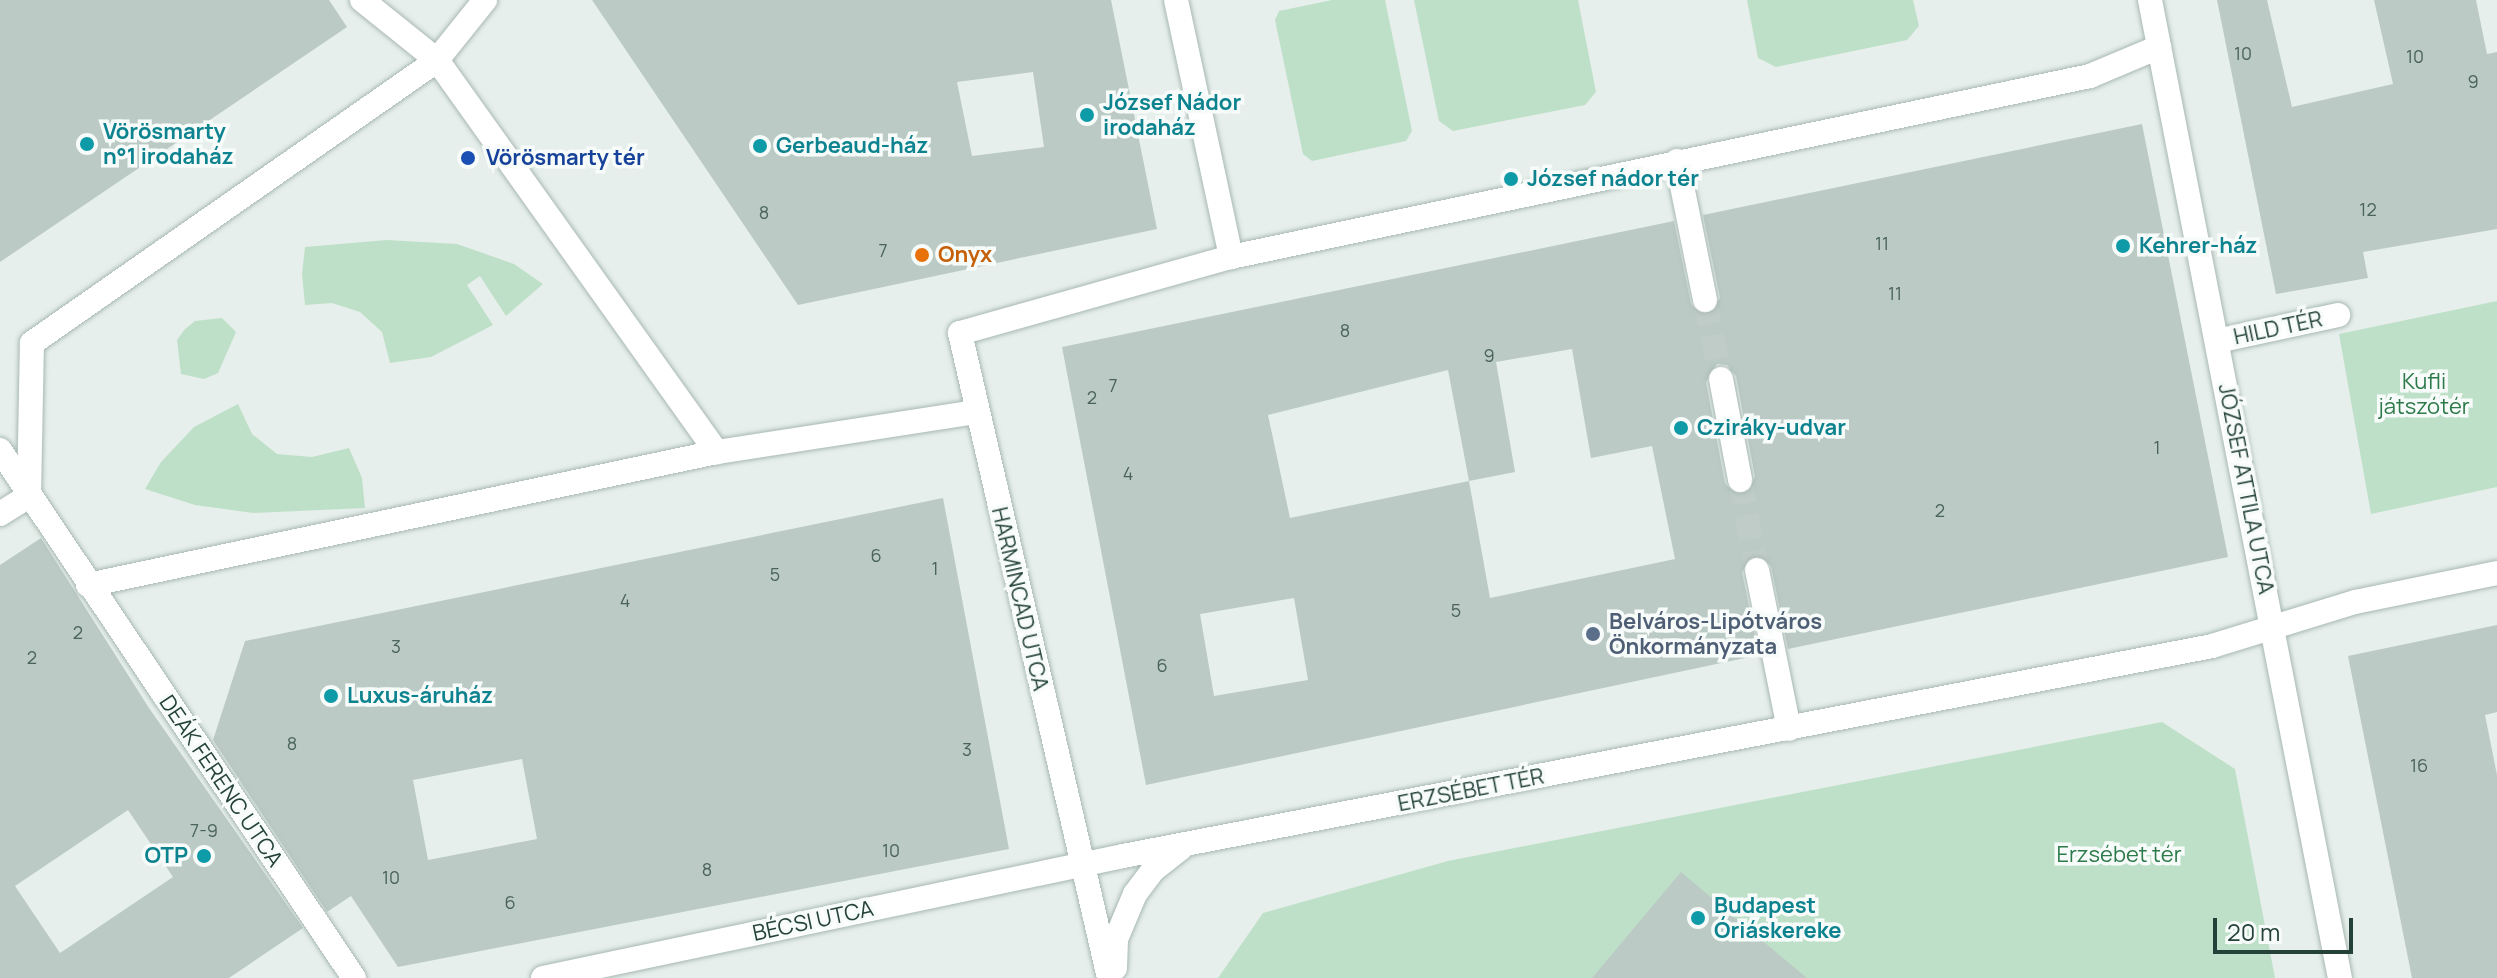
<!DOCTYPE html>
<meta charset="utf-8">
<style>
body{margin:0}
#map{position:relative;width:2497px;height:978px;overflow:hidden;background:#e6efeb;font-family:Manrope,sans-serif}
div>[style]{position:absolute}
.green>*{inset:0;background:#bfe0c8}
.building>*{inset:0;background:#bbcac4}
.minor-tunnel>*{height:24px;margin-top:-12px;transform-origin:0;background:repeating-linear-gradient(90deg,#bfccc8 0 24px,transparent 0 36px)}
.roads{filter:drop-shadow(0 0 2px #a8b8b2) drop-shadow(0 0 2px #a8b8b2)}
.minor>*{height:24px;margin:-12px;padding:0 12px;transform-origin:12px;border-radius:12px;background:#fff}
.dots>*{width:22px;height:22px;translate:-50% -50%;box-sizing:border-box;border:4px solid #f7fbf9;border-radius:50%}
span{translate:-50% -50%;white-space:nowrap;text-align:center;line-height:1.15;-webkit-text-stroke:7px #f7fbf9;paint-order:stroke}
.number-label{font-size:18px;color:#4a645c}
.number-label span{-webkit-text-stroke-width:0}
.culture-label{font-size:22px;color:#0d838f;font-weight:700}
.left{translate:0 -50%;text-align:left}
.right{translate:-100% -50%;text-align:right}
.transit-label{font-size:22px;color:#164399;font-weight:700}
.food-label{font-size:22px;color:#c56008;font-weight:700}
.street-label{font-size:22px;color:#24423a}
.park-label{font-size:22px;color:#2d7a4b}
.service-label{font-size:22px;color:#4e5e75;font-weight:700}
.scale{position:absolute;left:2213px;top:918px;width:140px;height:36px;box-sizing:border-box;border:4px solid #24423a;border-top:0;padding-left:10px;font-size:24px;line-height:28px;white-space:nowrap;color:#24423a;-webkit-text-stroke:6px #f7fbf9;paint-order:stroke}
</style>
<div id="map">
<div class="green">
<div style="clip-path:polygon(1332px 0,1385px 0,1412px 131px,1406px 141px,1312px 161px,1303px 154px,1275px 20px,1279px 11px)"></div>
<div style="clip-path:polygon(1414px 0,1578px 0,1596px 92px,1585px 105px,1453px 131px,1439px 121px)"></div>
<div style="clip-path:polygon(1747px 0,1913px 0,1919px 26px,1907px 40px,1776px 67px,1758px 58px)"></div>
<div style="clip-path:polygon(387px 240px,457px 244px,514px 264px,543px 284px,506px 316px,480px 276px,467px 285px,493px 325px,431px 357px,390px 363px,382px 332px,360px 312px,332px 303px,305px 305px,302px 274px,305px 247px)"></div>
<div style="clip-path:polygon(2497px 301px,2497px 487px,2371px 514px,2339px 334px)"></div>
<div style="clip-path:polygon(222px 318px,236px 332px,218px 373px,204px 379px,181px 374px,177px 340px,185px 329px,195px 321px)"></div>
<div style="clip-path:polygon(238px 404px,252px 434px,277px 454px,312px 457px,349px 448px,362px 478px,365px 508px,253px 513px,195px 505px,145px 489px,161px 462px,194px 427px)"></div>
<div style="clip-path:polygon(2162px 722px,2235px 769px,2275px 978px,1218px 978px,1263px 913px,1448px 861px)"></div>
</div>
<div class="building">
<div style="clip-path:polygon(0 0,329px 0,347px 27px,0 262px)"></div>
<div style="clip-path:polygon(evenodd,592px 0,1111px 0,1157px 229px,798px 305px,592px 0,1033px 72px,1044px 147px,972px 156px,957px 82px,1033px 72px)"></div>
<div style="clip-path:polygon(2217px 0,2267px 0,2292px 107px,2393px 84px,2374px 0,2476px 0,2487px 54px,2497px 52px,2497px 229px,2363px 252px,2368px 278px,2276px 294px)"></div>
<div style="clip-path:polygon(evenodd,2142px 124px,2228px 557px,1788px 649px,1771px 566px,1762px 556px,1753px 556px,1742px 572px,1759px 655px,1146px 785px,1062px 347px,1674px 221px,1691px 304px,1700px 314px,1709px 314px,1720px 298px,1703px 215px,2142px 124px,1572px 349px,1591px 458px,1652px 446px,1675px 559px,1490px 598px,1469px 481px,1515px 472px,1496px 362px,1572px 349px,2142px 124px,1717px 364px,1727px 365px,1736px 376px,1755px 477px,1744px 494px,1734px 494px,1725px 483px,1706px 382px,1717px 364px,2142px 124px,1448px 370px,1469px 481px,1290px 518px,1268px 415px,1448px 370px,2142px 124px,1294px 598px,1308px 680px,1214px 696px,1200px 614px,1294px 598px)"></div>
<div style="clip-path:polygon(evenodd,943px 498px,1009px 849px,398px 967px,351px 896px,327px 912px,213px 740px,245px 641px,943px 498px,522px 759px,537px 839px,428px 860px,413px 780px,522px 759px)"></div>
<div style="clip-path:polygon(evenodd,41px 538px,149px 708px,303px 928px,229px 978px,0 978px,0 565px,41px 538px,128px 810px,173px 877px,60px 953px,15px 886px,128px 810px)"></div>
<div style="clip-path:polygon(2497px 625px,2497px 712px,2485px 715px,2497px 775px,2497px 978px,2412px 978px,2348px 656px)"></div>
<div style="clip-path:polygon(1681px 872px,1746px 927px,1807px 978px,1592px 978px)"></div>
</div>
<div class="minor-tunnel">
<div style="left:1705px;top:300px;width:81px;rotate:78.6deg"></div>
<div style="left:1740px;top:480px;width:92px;rotate:79.3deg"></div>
</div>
<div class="roads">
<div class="minor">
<div style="left:362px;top:0;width:96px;rotate:38.7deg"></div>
<div style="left:437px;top:60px;width:482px;rotate:54.5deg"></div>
<div style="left:1176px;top:0;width:263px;rotate:77.9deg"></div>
<div style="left:2150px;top:0;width:996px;rotate:79.01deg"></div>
<div style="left:1677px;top:161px;width:142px;rotate:78.6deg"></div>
<div style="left:2217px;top:341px;width:124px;rotate:-12.1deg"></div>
<div style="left:1721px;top:379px;width:103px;rotate:79.3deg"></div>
<div style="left:0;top:450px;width:636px;rotate:56.16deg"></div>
<div style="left:29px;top:496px;width:153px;rotate:-88.9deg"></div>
<div style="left:32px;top:343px;width:494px;rotate:-34.9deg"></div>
<div style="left:437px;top:60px;width:77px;rotate:-51.3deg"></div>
<div style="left:0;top:514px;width:34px;rotate:-32deg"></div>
<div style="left:1757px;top:570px;width:162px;rotate:78.6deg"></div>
<div style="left:88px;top:585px;width:643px;rotate:-11.94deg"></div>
<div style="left:717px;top:452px;width:262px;rotate:-8.8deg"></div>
<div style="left:1115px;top:968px;width:29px;rotate:-88deg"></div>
<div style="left:1116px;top:939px;width:49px;rotate:-67.1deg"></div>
<div style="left:1135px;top:894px;width:30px;rotate:-53deg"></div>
<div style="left:1153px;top:870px;width:36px;rotate:-38deg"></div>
<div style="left:543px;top:978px;width:593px;rotate:-11.88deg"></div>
<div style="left:1123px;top:856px;width:1109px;rotate:-10.91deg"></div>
<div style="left:2212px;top:646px;width:150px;rotate:-17.1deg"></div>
<div style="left:2355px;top:602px;width:145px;rotate:-11.5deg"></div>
<div style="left:1109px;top:978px;width:662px;rotate:-103.01deg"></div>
<div style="left:960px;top:333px;width:281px;rotate:-15.7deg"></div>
<div style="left:1231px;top:257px;width:878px;rotate:-11.9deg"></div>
<div style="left:2090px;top:76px;width:75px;rotate:-22.8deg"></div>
</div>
</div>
<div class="dots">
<div style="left:1087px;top:115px;background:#0f9aa8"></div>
<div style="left:87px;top:144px;background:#0f9aa8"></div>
<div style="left:760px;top:146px;background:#0f9aa8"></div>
<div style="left:468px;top:158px;background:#1a4fb4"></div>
<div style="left:1511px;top:179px;background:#0f9aa8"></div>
<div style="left:2123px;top:246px;background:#0f9aa8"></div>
<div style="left:922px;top:255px;background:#e8710a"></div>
<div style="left:1681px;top:428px;background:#0f9aa8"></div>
<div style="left:1593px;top:634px;background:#5c6f8a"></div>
<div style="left:331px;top:696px;background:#0f9aa8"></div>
<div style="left:204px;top:856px;background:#0f9aa8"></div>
<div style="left:1698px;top:918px;background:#0f9aa8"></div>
</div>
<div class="number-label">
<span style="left:2243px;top:53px">10</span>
<span style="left:2415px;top:56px">10</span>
<span style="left:2473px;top:81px">9</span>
<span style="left:2368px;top:209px">12</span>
<span style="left:764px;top:212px">8</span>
<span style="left:1882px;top:243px">11</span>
<span style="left:883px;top:250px">7</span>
<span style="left:1895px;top:293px">11</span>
<span style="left:1345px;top:330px">8</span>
<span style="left:1489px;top:355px">9</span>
<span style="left:1113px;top:385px">7</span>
<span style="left:1092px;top:397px">2</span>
<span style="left:2157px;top:447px">1</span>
<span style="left:1128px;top:473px">4</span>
<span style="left:1940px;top:510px">2</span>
<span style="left:876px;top:555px">6</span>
<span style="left:935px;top:568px">1</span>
<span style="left:775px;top:574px">5</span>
<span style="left:625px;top:600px">4</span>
<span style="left:1456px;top:610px">5</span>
<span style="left:78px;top:632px">2</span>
<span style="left:396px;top:646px">3</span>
<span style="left:32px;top:657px">2</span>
<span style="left:1162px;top:665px">6</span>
<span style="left:292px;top:743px">8</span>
<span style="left:967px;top:749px">3</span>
<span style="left:2419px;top:765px">16</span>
<span style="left:204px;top:830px">7-9</span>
<span style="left:891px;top:850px">10</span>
<span style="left:707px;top:869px">8</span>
<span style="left:391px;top:877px">10</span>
<span style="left:510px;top:902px">6</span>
</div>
<div class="culture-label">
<span class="left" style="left:1103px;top:115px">József Nádor<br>irodaház</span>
<span class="left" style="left:103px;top:144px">Vörösmarty<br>n°1 irodaház</span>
<span class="left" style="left:776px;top:146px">Gerbeaud-ház</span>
<span class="left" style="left:1527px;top:179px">József nádor tér</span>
<span class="left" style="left:2139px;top:246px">Kehrer-ház</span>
<span class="left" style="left:1697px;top:428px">Cziráky-udvar</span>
<span class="left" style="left:347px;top:696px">Luxus-áruház</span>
<span class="right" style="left:188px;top:856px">OTP</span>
<span class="left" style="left:1714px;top:918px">Budapest<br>Óriáskereke</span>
</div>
<div class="transit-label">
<span class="left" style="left:486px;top:158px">Vörösmarty tér</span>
</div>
<div class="food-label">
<span class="left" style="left:938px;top:255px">Onyx</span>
</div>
<div class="street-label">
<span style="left:2278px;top:328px;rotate:-12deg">HILD TÉR</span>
<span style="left:2246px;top:489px;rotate:79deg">JÓZSEF ATTILA UTCA</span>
<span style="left:1020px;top:599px;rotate:77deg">HARMINCAD UTCA</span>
<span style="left:221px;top:781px;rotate:56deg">DEÁK FERENC UTCA</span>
<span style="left:1471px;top:790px;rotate:-11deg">ERZSÉBET TÉR</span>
<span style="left:813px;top:921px;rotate:-12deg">BÉCSI UTCA</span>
</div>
<div class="park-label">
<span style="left:2424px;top:394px">Kufli<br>játszótér</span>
<span style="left:2119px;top:855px">Erzsébet tér</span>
</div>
<div class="service-label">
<span class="left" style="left:1609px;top:634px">Belváros-Lipótváros<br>Önkormányzata</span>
</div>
<div class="scale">20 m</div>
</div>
